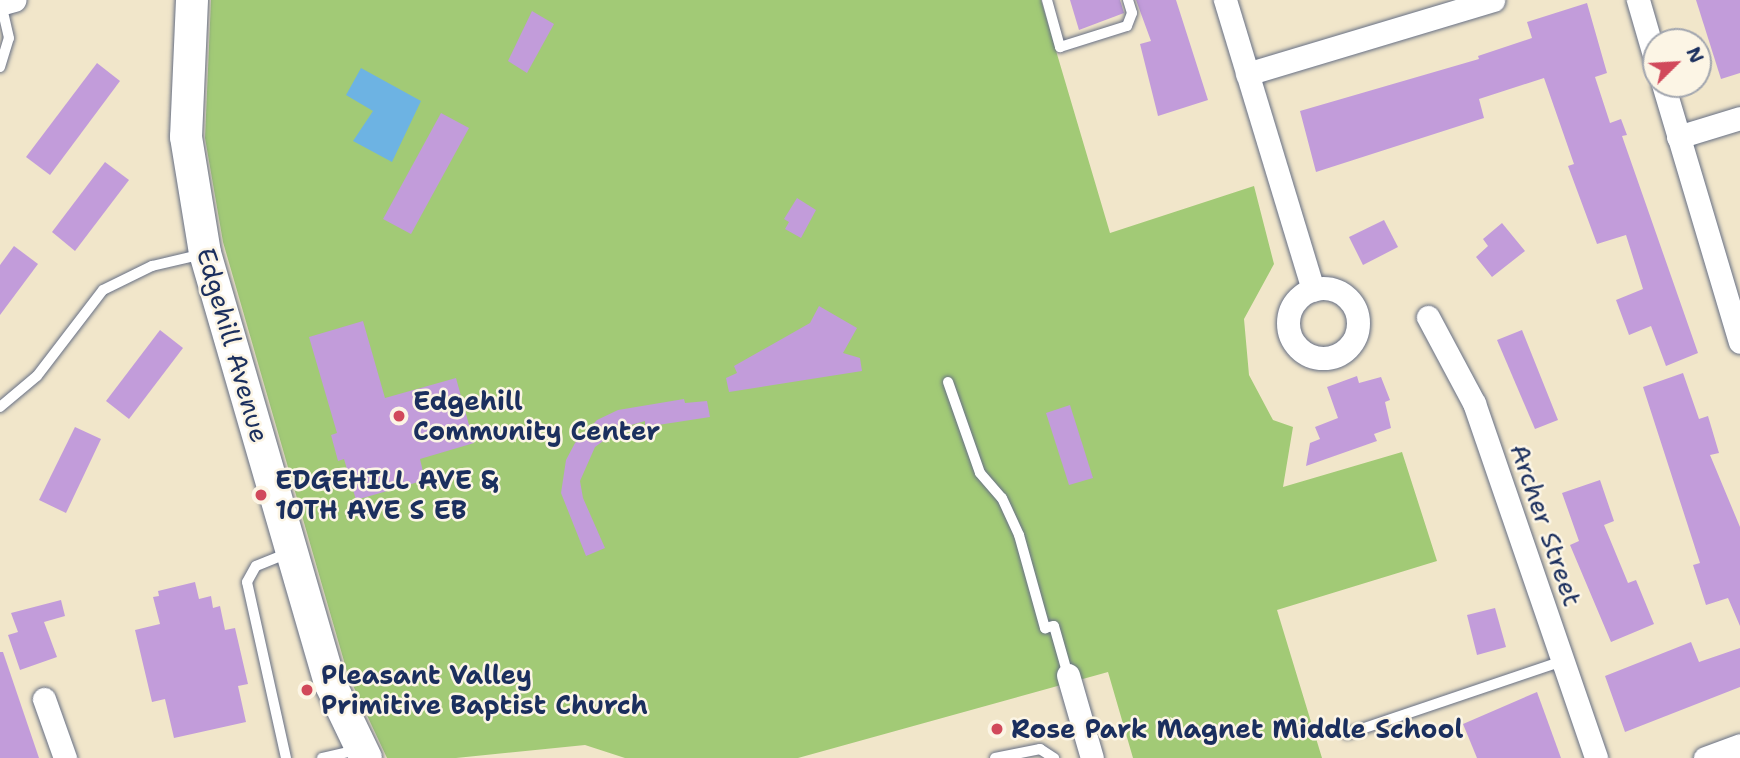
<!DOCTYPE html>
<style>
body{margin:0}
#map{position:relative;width:1740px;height:758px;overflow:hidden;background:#f1e6ca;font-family:"Shantell Sans",sans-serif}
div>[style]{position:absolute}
.green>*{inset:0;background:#a2ca76}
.water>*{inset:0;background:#6db3e3}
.building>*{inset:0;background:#c29cda}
.roads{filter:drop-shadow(0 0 2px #666f84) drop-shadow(0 0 2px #666f84)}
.lane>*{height:10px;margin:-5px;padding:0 5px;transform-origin:5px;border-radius:5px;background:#fff}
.street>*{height:23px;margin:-11.5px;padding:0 11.5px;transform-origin:11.5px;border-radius:11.5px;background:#fff}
.street>.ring{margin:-11.5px;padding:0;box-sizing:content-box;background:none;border:23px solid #fff;border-radius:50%}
.secondary>*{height:32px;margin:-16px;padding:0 16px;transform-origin:16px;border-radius:16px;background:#fff}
.dots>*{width:19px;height:19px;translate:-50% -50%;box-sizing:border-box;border:4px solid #fcf5e5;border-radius:50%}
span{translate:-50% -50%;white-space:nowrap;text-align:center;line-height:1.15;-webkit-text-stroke:5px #fcf5e5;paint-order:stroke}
.street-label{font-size:26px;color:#1b2f5e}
.poi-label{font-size:26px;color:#1b2f5e;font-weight:700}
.left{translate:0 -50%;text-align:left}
.north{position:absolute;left:1642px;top:28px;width:70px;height:70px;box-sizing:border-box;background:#fcf5e5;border:2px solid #a2a6af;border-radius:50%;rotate:66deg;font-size:19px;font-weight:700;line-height:28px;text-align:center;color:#1b2f5e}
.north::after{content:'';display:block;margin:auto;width:24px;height:32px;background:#d1495b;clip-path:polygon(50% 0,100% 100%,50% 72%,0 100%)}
</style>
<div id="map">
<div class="green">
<div style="clip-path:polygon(211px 0,1041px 0,1110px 233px,1254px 186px,1274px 264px,1244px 319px,1249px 375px,1273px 420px,1293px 427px,1283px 487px,1402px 452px,1437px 561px,1277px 610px,1322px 758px,1133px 758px,1108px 672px,798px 758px,625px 758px,585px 745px,456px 758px,387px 758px,348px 675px,223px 242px,205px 138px)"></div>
</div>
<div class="water">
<div style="clip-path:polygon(361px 68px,421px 101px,392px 162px,353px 141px,373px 111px,346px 95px)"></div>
</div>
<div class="building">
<div style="clip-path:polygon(1070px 0,1120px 0,1124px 13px,1079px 30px)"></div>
<div style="clip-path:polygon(1136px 0,1176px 0,1208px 100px,1158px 116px,1140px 44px,1151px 41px)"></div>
<div style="clip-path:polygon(1696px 0,1740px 0,1740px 73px,1721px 79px)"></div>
<div style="clip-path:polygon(1587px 3px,1607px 73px,1595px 77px,1610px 123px,1621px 119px,1627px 135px,1622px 136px,1698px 353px,1666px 366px,1651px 326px,1629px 335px,1616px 300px,1643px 289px,1626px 235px,1597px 244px,1568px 166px,1574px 164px,1544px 78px,1479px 99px,1484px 118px,1316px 172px,1300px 111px,1479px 59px,1478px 56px,1532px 38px,1527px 22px)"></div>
<div style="clip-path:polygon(532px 11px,554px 24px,527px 73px,508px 61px)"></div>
<div style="clip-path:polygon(97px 63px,120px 81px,50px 175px,26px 157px)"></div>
<div style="clip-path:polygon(441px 113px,469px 128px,411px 234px,383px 219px)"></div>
<div style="clip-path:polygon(105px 162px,129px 180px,75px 251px,52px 232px)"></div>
<div style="clip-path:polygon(797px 198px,816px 210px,801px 238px,785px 229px,789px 222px,784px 219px)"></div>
<div style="clip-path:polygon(1384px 220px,1398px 247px,1363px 265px,1349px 237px)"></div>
<div style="clip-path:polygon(1502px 223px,1525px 251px,1492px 277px,1476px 257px,1488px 246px,1483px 239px)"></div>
<div style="clip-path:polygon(14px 246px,38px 264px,0 315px,0 265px)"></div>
<div style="clip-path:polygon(819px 306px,857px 328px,843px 353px,860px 358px,862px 371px,729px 392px,726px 378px,737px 373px,734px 366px,810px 323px)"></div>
<div style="clip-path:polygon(363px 321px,385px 398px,456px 378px,474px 443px,420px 459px,425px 480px,356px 500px,344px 459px,338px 461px,331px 435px,337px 433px,309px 337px)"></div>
<div style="clip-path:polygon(160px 330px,183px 348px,129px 419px,106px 401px)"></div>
<div style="clip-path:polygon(1522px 330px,1558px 420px,1535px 429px,1497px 340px)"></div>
<div style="clip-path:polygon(1683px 373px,1699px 419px,1708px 416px,1719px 453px,1710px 455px,1740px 527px,1740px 626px,1728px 598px,1706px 605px,1693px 565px,1700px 563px,1643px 387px)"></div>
<div style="clip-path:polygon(1357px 376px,1359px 383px,1381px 377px,1390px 400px,1385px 402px,1391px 428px,1374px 434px,1377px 441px,1306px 466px,1310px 443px,1320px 439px,1315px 427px,1338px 418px,1327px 387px)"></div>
<div style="clip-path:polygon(684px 399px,685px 403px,707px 401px,710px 417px,645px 427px,645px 421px,621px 428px,595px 447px,580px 481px,583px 498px,605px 548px,586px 556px,561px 493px,566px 460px,575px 443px,597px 420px,618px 410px)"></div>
<div style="clip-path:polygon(1070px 405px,1093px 478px,1069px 485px,1046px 413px)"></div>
<div style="clip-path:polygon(75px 427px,101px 439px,66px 513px,39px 500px)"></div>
<div style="clip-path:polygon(1600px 480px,1614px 521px,1604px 525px,1628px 583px,1636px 580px,1654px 624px,1611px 642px,1570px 545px,1579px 541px,1562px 493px)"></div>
<div style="clip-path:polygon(195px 582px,199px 599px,211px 596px,213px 608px,220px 606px,225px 630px,235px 628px,248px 684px,238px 686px,246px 722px,174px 738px,165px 699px,152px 702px,135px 630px,160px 624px,153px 597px,159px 596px,158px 591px)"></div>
<div style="clip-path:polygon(61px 600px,65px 616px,44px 622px,57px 657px,20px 670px,8px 635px,18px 632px,11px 613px)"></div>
<div style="clip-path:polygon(1495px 608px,1506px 647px,1477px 655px,1467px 615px)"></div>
<div style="clip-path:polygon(1691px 642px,1699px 662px,1740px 648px,1740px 687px,1625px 732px,1605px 676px)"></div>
<div style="clip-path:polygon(0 652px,3px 652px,39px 758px,0 758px)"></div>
<div style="clip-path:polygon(1537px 692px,1561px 758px,1477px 758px,1463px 724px)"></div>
</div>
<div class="roads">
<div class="lane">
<div style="left:1047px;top:0;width:49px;rotate:74.5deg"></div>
<div style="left:1060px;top:47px;width:70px;rotate:-17.4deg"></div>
<div style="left:1127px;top:26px;width:14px;rotate:-69deg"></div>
<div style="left:1132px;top:13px;width:14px;rotate:-107deg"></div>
<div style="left:0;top:67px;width:30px;rotate:-73deg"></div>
<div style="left:9px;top:38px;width:36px;rotate:-103deg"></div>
<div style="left:948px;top:382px;width:96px;rotate:70.6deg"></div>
<div style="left:980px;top:473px;width:33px;rotate:49deg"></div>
<div style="left:1002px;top:498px;width:41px;rotate:65.3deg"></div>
<div style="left:1019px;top:535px;width:97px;rotate:74.4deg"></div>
<div style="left:1045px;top:628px;width:9px;rotate:-13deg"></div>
<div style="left:1054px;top:626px;width:51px;rotate:74.1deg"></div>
<div style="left:0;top:407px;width:48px;rotate:-40deg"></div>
<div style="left:37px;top:376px;width:108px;rotate:-52.5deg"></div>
<div style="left:103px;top:290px;width:55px;rotate:-26.1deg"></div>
<div style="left:152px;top:266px;width:52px;rotate:-13.2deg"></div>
<div style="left:1347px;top:734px;width:228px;rotate:-18.7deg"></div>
<div style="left:286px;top:758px;width:180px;rotate:-102.5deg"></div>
<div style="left:247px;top:582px;width:18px;rotate:-61deg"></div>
<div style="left:256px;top:566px;width:35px;rotate:-22deg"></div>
<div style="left:322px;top:758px;width:37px;rotate:-13deg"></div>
<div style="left:995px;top:758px;width:46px;rotate:-11.3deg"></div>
<div style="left:1040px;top:749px;width:17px;rotate:33deg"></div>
</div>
<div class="street">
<div style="left:1225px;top:0;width:303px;rotate:73.1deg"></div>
<div style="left:1638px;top:0;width:65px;rotate:73.8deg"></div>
<div style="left:0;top:4px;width:15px;rotate:-16deg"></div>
<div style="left:1247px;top:74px;width:257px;rotate:-16.7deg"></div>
<div style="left:1663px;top:84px;width:269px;rotate:73.4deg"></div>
<div style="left:1678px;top:137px;width:65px;rotate:-17deg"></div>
<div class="ring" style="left:1288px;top:288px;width:47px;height:47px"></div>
<div style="left:1428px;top:317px;width:98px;rotate:61.9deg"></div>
<div style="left:1474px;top:403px;width:375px;rotate:71deg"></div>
<div style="left:1068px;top:675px;width:86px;rotate:73.9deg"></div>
<div style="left:44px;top:699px;width:63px;rotate:70.4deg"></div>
<div style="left:1705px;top:758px;width:37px;rotate:-20deg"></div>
</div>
<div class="secondary">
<div style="left:192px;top:0;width:137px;rotate:92.5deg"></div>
<div style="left:186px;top:137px;width:118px;rotate:80.7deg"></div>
<div style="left:205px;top:253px;width:448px;rotate:73.8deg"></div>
<div style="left:330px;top:683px;width:83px;rotate:64.4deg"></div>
</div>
</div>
<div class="dots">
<div style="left:399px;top:416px;background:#d1495b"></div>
<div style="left:261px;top:495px;background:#d1495b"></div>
<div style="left:307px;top:690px;background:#d1495b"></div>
<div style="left:997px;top:729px;background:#d1495b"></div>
</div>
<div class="street-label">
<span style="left:233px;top:345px;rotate:74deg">Edgehill Avenue</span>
<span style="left:1546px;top:525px;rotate:71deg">Archer Street</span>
</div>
<div class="poi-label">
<span class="left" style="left:413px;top:416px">Edgehill<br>Community Center</span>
<span class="left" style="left:275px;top:495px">EDGEHILL AVE &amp;<br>10TH AVE S EB</span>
<span class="left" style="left:321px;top:690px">Pleasant Valley<br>Primitive Baptist Church</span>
<span class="left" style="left:1011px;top:729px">Rose Park Magnet Middle School</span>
</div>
<div class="north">N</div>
</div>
